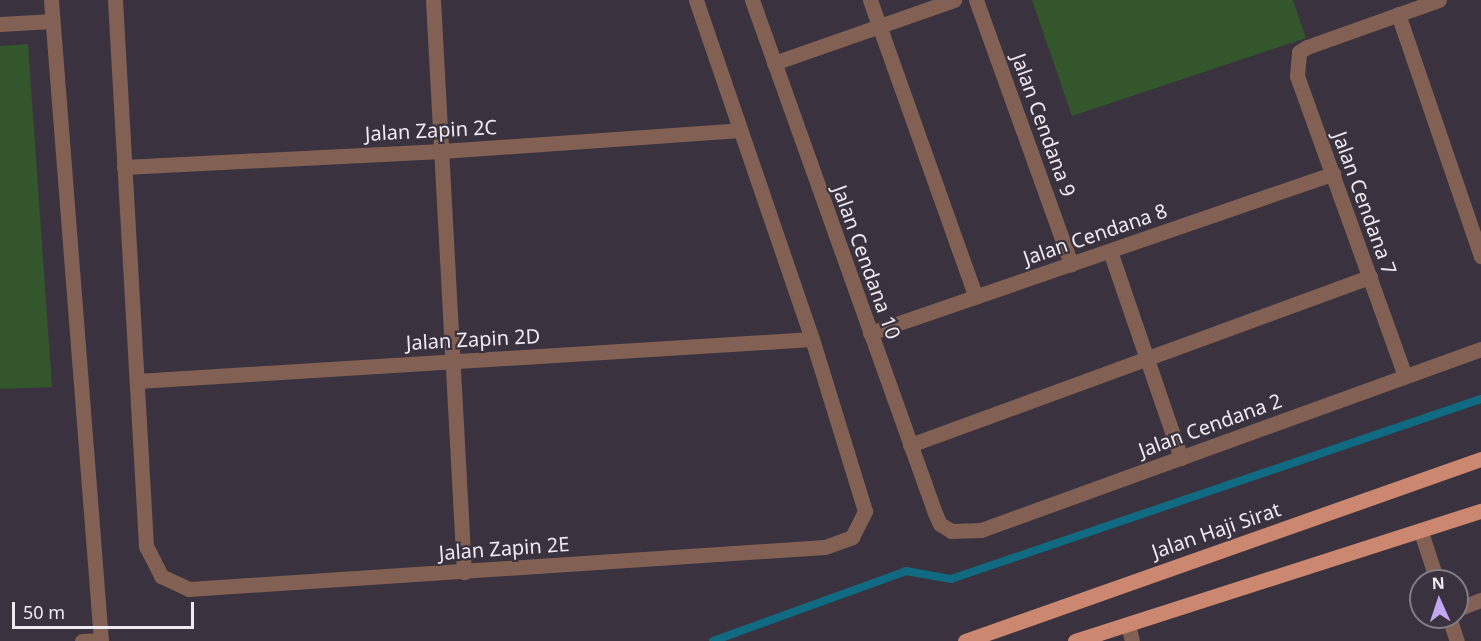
<!DOCTYPE html>
<style>
body{margin:0}
#map{position:relative;width:1481px;height:641px;overflow:hidden;background:#3a323e;font-family:"Noto Sans",sans-serif}
div>[style]{position:absolute}
.green>*{inset:0;background:#33562c}
.stream>*{height:8px;margin:-4px;padding:0 4px;transform-origin:4px;border-radius:4px;background:#0f6a82}
.minor>*{height:15px;margin:-7.5px;padding:0 7.5px;transform-origin:7.5px;border-radius:7.5px;background:#826054}
.major>*{height:15px;margin:-7.5px;padding:0 7.5px;transform-origin:7.5px;border-radius:7.5px;background:#cc8770}
span{translate:-50% -50%;white-space:nowrap;text-align:center;line-height:1.15;-webkit-text-stroke:4.5px #3a323e;paint-order:stroke}
.street-label{font-size:20px;color:#efeaf2}
.north{position:absolute;left:1409px;top:569px;width:60px;height:60px;box-sizing:border-box;background:#3a323e;border:2px solid #827c86;border-radius:50%;rotate:357deg;font-size:16px;font-weight:700;line-height:24px;text-align:center;color:#efeaf2}
.north::after{content:'';display:block;margin:auto;width:21px;height:27px;background:#c3a7f2;clip-path:polygon(50% 0,100% 100%,50% 72%,0 100%)}
.scale{position:absolute;left:12px;top:602px;width:182px;height:27px;box-sizing:border-box;border:3px solid #efeaf2;border-top:0;padding-left:8px;font-size:18px;line-height:21px;white-space:nowrap;color:#efeaf2;-webkit-text-stroke:4px #3a323e;paint-order:stroke}
</style>
<div id="map">
<div class="green">
<div style="clip-path:polygon(1032px 0,1293px 0,1306px 38px,1072px 116px)"></div>
<div style="clip-path:polygon(28px 44px,52px 387px,0 389px,0 46px)"></div>
</div>
<div class="stream">
<div style="left:713px;top:641px;width:205px;rotate:-19.9deg"></div>
<div style="left:906px;top:571px;width:46px;rotate:10.1deg"></div>
<div style="left:951px;top:579px;width:560px;rotate:-18.76deg"></div>
</div>
<div class="minor">
<div style="left:51px;top:0;width:643px;rotate:85.54deg"></div>
<div style="left:115px;top:0;width:547px;rotate:86.75deg"></div>
<div style="left:146px;top:546px;width:34px;rotate:63deg"></div>
<div style="left:161px;top:576px;width:31px;rotate:25deg"></div>
<div style="left:189px;top:589px;width:637px;rotate:-3.78deg"></div>
<div style="left:825px;top:547px;width:29px;rotate:-20deg"></div>
<div style="left:852px;top:537px;width:29px;rotate:-63deg"></div>
<div style="left:865px;top:511px;width:180px;rotate:-107.1deg"></div>
<div style="left:812px;top:339px;width:358px;rotate:-108.9deg"></div>
<div style="left:433px;top:0;width:573px;rotate:86.9deg"></div>
<div style="left:752px;top:0;width:545px;rotate:70.37deg"></div>
<div style="left:935px;top:513px;width:12px;rotate:66deg"></div>
<div style="left:940px;top:524px;width:13px;rotate:32deg"></div>
<div style="left:951px;top:531px;width:30px;rotate:-2deg"></div>
<div style="left:981px;top:530px;width:532px;rotate:-19.9deg"></div>
<div style="left:870px;top:0;width:315px;rotate:70.4deg"></div>
<div style="left:976px;top:0;width:281px;rotate:70.2deg"></div>
<div style="left:1398px;top:14px;width:256px;rotate:71.1deg"></div>
<div style="left:0;top:24px;width:52px;rotate:-3.3deg"></div>
<div style="left:774px;top:63px;width:191px;rotate:-19.3deg"></div>
<div style="left:124px;top:167px;width:318px;rotate:-2.9deg"></div>
<div style="left:442px;top:151px;width:299px;rotate:-4deg"></div>
<div style="left:1110px;top:251px;width:219px;rotate:71.1deg"></div>
<div style="left:870px;top:333px;width:490px;rotate:-19deg"></div>
<div style="left:1405px;top:376px;width:319px;rotate:-109.8deg"></div>
<div style="left:1297px;top:76px;width:24px;rotate:-85deg"></div>
<div style="left:1299px;top:52px;width:9px;rotate:-32deg"></div>
<div style="left:1307px;top:47px;width:140px;rotate:-19.6deg"></div>
<div style="left:137px;top:381px;width:676px;rotate:-3.56deg"></div>
<div style="left:910px;top:445px;width:490px;rotate:-20.1deg"></div>
<div style="left:1421px;top:532px;width:52px;rotate:71.9deg"></div>
<div style="left:1457px;top:609px;width:26px;rotate:-21deg"></div>
<div style="left:1449px;top:617px;width:25px;rotate:72deg"></div>
<div style="left:1128px;top:625px;width:16px;rotate:76deg"></div>
<div style="left:82px;top:641px;width:19px;rotate:-3deg"></div>
</div>
<div class="major">
<div style="left:965px;top:641px;width:547px;rotate:-19.43deg"></div>
<div style="left:1075px;top:641px;width:426px;rotate:-17.8deg"></div>
</div>
<div class="street-label">
<span style="left:1044px;top:125px;rotate:70deg">Jalan Cendana 9</span>
<span style="left:431px;top:130px;rotate:-3deg">Jalan Zapin 2C</span>
<span style="left:1365px;top:203px;rotate:70deg">Jalan Cendana 7</span>
<span style="left:1095px;top:234px;rotate:-19deg">Jalan Cendana 8</span>
<span style="left:867px;top:262px;rotate:70deg">Jalan Cendana 10</span>
<span style="left:473px;top:339px;rotate:-3deg">Jalan Zapin 2D</span>
<span style="left:1210px;top:425px;rotate:-20deg">Jalan Cendana 2</span>
<span style="left:1216px;top:530px;rotate:-19deg">Jalan Haji Sirat</span>
<span style="left:504px;top:548px;rotate:-4deg">Jalan Zapin 2E</span>
</div>
<div class="north">N</div>
<div class="scale">50 m</div>
</div>
